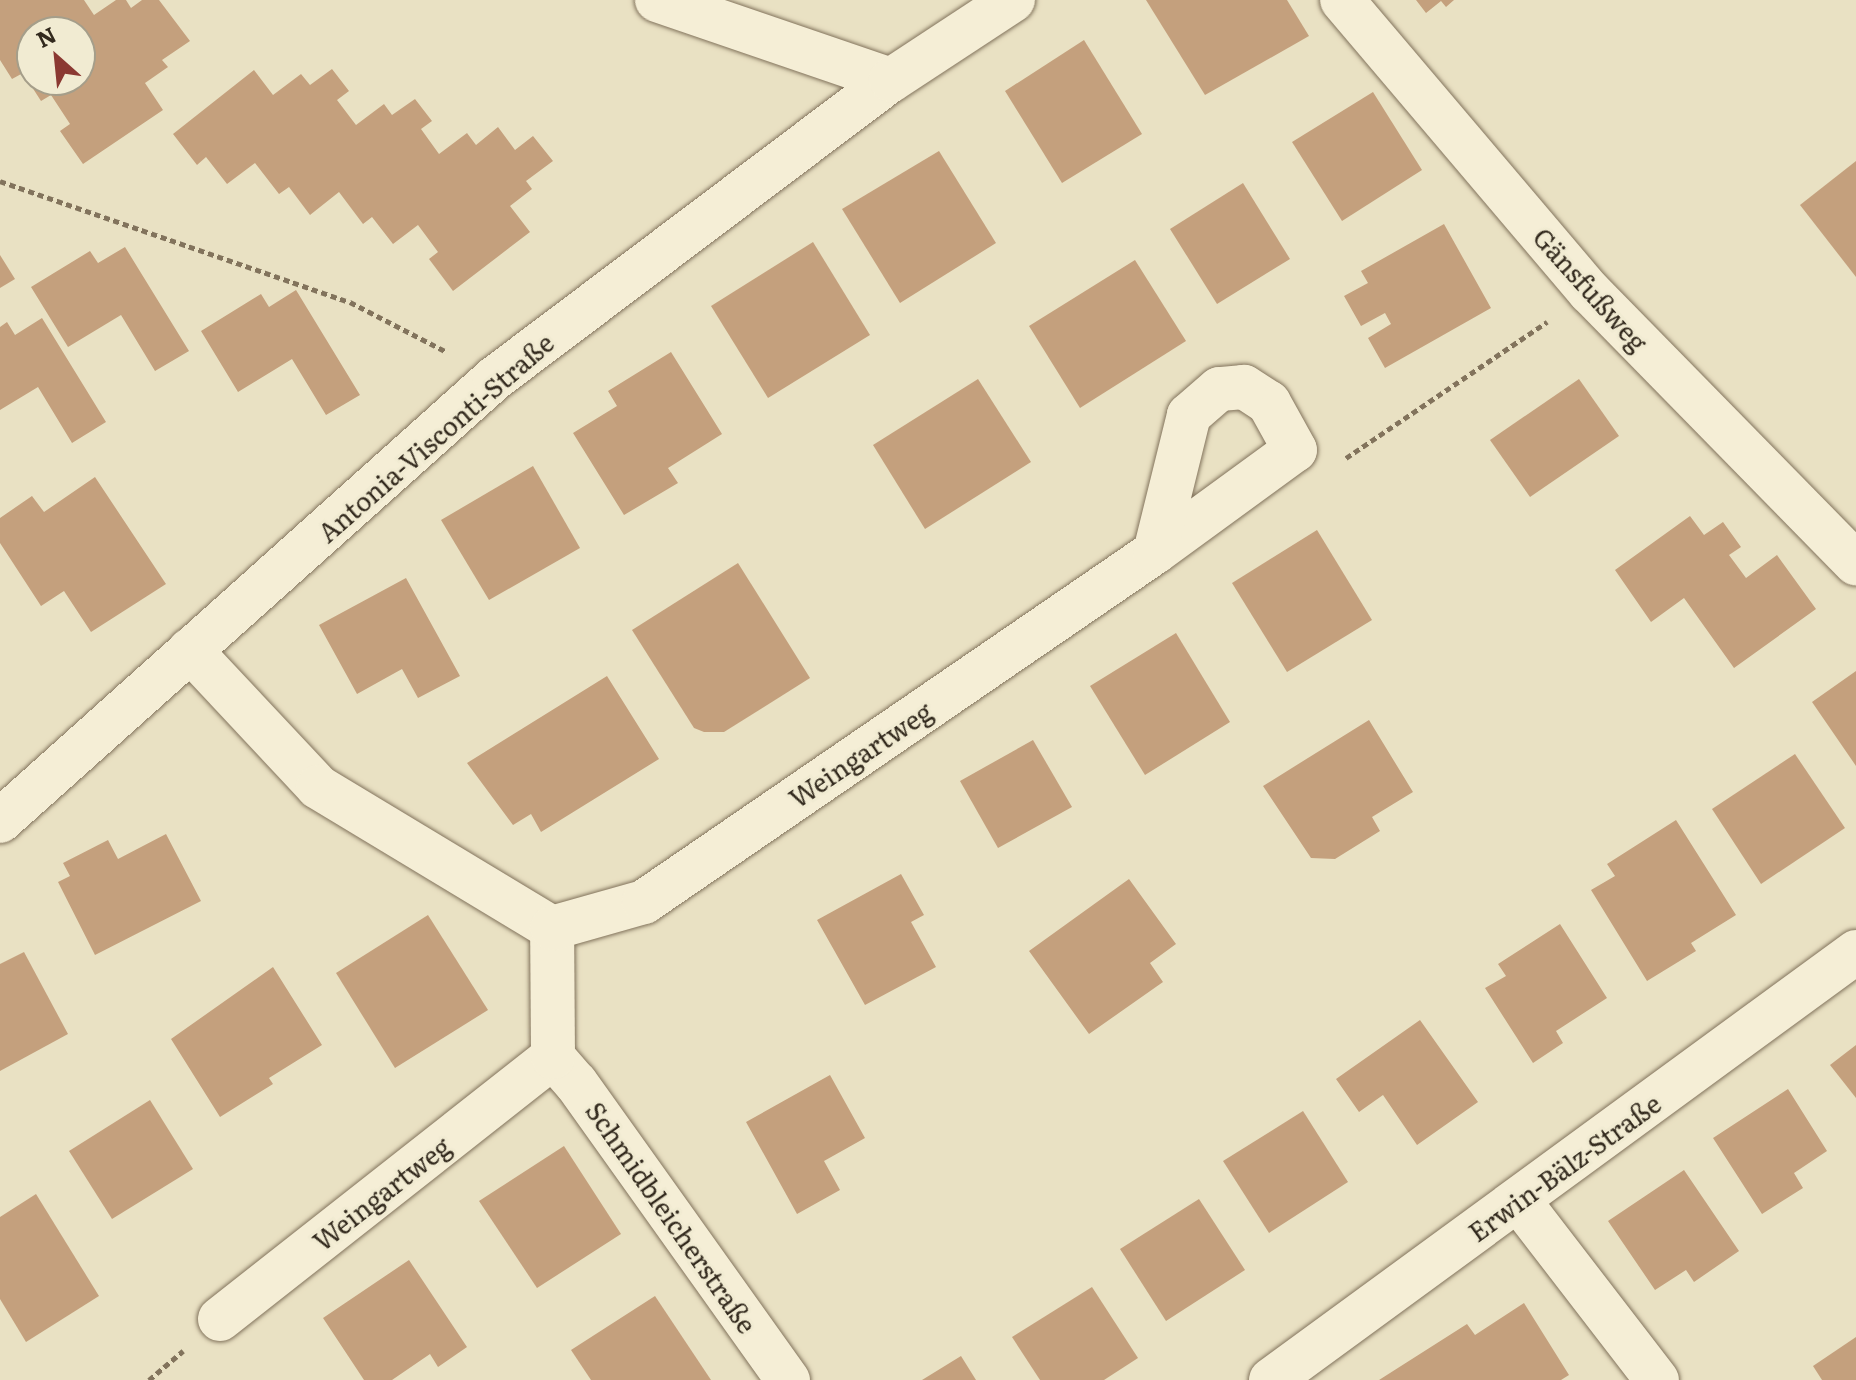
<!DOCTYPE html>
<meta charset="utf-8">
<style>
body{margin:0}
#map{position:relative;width:1856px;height:1380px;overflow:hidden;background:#e9e1c3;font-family:Literata,serif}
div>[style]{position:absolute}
.building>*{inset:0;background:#c4a07d}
.path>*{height:5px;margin-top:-2.5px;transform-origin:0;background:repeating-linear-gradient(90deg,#82735c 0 6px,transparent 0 10px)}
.roads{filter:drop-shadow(0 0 2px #82735c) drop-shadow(0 0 2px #82735c)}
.minor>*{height:44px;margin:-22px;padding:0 22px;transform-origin:22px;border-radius:22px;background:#f5eed6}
span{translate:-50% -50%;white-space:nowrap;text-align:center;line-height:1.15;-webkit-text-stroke:6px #f1ebd2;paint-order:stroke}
.street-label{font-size:26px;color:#332a1e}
.north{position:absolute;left:16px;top:16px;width:80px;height:80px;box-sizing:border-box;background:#f1ebd2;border:2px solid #a59e8a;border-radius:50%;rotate:333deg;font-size:22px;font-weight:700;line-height:32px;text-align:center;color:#332a1e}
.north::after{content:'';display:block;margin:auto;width:28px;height:36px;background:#8b3932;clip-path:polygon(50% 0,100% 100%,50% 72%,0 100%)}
</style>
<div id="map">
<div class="building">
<div style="clip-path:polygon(evenodd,0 0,84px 0,94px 15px,116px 0,126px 0,131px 8px,142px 0,159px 0,190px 41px,162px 60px,168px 67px,145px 83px,163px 110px,83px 164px,60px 131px,70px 124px,51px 95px,41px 101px,23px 73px,12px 79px,0 60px,0 0,32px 32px,80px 32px,80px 80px,32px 80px,32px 32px)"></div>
<div style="clip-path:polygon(1146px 0,1287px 0,1309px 36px,1205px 95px)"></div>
<div style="clip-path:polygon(1416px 0,1454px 0,1446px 7px,1441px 1px,1426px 13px)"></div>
<div style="clip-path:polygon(1084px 40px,1142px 134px,1062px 183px,1005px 91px)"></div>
<div style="clip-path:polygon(332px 69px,349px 91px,337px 100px,356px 125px,384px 104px,392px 115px,415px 99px,432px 121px,421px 129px,439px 154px,467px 133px,476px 145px,498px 127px,515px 150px,533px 136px,553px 161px,526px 181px,532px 189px,510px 206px,530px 232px,453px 291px,429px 259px,438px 252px,418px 225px,393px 244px,372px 217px,363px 224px,339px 192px,310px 215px,289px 187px,279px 194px,255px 163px,227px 184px,206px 157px,197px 165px,173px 134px,254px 70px,273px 95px,301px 74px,310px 85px)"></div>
<div style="clip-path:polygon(1373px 92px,1422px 170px,1342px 221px,1292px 142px)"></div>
<div style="clip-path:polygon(939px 151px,996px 243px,900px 303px,842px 209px)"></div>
<div style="clip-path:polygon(1856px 161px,1856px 277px,1800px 205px)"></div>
<div style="clip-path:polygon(1243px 183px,1290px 259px,1217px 304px,1170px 229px)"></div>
<div style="clip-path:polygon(1444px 224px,1491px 308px,1385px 368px,1368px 338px,1391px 324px,1385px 313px,1361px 326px,1344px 296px,1368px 283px,1361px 271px)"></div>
<div style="clip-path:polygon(813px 242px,870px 335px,768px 398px,711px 306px)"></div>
<div style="clip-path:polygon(125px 247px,189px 351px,155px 371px,121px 315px,68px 347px,31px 287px,90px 251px,98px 263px)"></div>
<div style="clip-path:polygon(0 255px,15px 279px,0 288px)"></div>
<div style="clip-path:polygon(1135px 260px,1186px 341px,1080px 408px,1029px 326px)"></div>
<div style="clip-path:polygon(296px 290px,360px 395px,326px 415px,292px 359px,238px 392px,201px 331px,261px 294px,269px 307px)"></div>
<div style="clip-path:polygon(42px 318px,106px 422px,72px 443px,38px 387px,0 410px,0 327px,7px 322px,15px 335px)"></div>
<div style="clip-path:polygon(671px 352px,722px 434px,668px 468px,678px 483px,624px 515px,573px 433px,617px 406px,608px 391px)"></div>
<div style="clip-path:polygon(978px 379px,1031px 462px,925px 529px,873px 445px)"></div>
<div style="clip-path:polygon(1579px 379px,1619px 436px,1530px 497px,1490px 440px)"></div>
<div style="clip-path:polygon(533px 466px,580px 548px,489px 600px,441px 520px)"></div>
<div style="clip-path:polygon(95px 477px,166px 584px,91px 632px,64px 591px,41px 606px,0 543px,0 518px,32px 496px,44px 512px)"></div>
<div style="clip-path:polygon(1690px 516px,1704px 535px,1723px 522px,1741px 547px,1729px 555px,1746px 578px,1777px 555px,1816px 609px,1734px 668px,1684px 598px,1651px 622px,1615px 570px)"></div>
<div style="clip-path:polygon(1317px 530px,1372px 620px,1287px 672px,1232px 583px)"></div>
<div style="clip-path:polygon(738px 563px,810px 678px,724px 732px,704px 732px,694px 728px,632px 630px)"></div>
<div style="clip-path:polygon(406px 578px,460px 676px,418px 698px,402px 669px,357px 694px,319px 625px)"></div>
<div style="clip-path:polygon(1176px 633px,1230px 722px,1145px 775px,1090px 686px)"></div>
<div style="clip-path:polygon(1856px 671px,1856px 766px,1812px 702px)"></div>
<div style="clip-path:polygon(607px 676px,659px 759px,541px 832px,531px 814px,513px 825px,467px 763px)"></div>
<div style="clip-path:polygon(1369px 720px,1413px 792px,1372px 817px,1380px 831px,1335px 859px,1311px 858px,1263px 786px)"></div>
<div style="clip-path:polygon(1033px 740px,1072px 807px,998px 848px,960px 781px)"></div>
<div style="clip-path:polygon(1795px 754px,1845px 828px,1761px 884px,1712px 809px)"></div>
<div style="clip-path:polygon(1676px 820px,1736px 915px,1691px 943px,1696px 951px,1647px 981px,1591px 890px,1615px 876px,1607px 864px)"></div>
<div style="clip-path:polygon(166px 834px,201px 901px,95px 955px,58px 882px,70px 876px,63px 863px,108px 840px,118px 859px)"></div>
<div style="clip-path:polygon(901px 874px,924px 915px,911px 922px,936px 967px,865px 1005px,817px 920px)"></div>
<div style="clip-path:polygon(1129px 879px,1176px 944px,1150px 963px,1163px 982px,1089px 1034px,1029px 951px)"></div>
<div style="clip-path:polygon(428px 915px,488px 1010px,395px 1068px,336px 973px)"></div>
<div style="clip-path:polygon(1560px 924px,1607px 998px,1556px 1031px,1563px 1043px,1533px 1063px,1485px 988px,1506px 976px,1498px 964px)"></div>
<div style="clip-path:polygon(24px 952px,68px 1034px,0 1071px,0 964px)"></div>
<div style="clip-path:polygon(273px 967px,322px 1045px,269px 1078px,273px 1084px,220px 1117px,171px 1039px)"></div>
<div style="clip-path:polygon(1420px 1020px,1478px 1102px,1417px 1145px,1383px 1095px,1359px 1112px,1336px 1079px)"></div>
<div style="clip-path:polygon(1856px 1045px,1856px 1098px,1830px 1065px)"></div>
<div style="clip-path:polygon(830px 1075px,865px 1138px,824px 1161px,840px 1190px,797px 1214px,746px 1122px)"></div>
<div style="clip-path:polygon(1788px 1089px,1827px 1151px,1794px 1173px,1803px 1188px,1762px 1214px,1713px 1138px)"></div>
<div style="clip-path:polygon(150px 1100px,193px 1169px,112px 1219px,69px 1151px)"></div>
<div style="clip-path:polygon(1303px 1111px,1348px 1182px,1269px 1233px,1223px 1161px)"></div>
<div style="clip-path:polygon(564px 1146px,621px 1234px,537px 1288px,479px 1201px)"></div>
<div style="clip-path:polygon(1684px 1170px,1739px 1251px,1694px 1282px,1686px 1270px,1655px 1290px,1608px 1221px)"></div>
<div style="clip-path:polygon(36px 1194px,99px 1296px,26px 1342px,0 1299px,0 1217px)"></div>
<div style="clip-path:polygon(1199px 1199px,1245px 1270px,1166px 1321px,1120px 1249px)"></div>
<div style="clip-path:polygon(409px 1260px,467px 1347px,438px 1367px,430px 1354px,392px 1380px,364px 1380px,323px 1318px)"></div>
<div style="clip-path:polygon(1092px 1287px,1138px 1358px,1104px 1380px,1040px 1380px,1012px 1337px)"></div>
<div style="clip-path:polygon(655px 1296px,711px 1380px,591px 1380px,571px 1350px)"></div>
<div style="clip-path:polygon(1524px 1303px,1569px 1375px,1561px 1380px,1379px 1380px,1467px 1324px,1475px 1335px)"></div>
<div style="clip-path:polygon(1856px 1337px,1856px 1380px,1822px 1380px,1813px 1366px)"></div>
<div style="clip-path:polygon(961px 1356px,976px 1380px,922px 1380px)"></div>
</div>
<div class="path">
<div style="left:0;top:181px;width:370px;rotate:19.1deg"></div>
<div style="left:350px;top:302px;width:109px;rotate:27.3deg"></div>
<div style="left:1346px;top:458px;width:243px;rotate:-34.1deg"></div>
<div style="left:149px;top:1380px;width:45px;rotate:-40.5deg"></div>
</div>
<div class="roads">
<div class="minor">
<div style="left:657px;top:0;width:247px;rotate:18.9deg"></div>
<div style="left:1342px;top:0;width:383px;rotate:49.7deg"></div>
<div style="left:1590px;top:292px;width:380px;rotate:45.6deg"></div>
<div style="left:190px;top:650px;width:187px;rotate:46.9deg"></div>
<div style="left:318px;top:787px;width:273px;rotate:31.1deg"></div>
<div style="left:0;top:821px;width:664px;rotate:-41.83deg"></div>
<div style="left:495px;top:378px;width:496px;rotate:-37deg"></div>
<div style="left:891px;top:80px;width:146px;rotate:-33.3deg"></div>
<div style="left:553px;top:1057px;width:35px;rotate:49deg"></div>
<div style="left:576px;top:1083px;width:365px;rotate:54.5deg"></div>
<div style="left:1519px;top:1201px;width:226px;rotate:52.4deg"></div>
<div style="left:220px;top:1319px;width:424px;rotate:-38.2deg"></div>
<div style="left:553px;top:1057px;width:129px;rotate:-90.4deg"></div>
<div style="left:552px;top:928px;width:96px;rotate:-15.8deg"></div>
<div style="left:644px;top:902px;width:619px;rotate:-34.41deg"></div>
<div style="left:1155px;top:552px;width:173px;rotate:-36.1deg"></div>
<div style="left:1295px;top:450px;width:54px;rotate:-119deg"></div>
<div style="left:1269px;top:403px;width:30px;rotate:-147deg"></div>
<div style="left:1244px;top:387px;width:25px;rotate:175deg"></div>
<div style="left:1219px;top:389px;width:40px;rotate:139deg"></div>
<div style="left:1189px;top:415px;width:141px;rotate:103.9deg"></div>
<div style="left:1271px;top:1380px;width:725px;rotate:-36.19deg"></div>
</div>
</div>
<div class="street-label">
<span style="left:1591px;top:289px;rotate:48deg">Gänsfußweg</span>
<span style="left:435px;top:437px;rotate:-41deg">Antonia-Visconti-Straße</span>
<span style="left:860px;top:754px;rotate:-34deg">Weingartweg</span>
<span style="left:1564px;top:1167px;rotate:-36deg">Erwin-Bälz-Straße</span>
<span style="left:381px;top:1193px;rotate:-38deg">Weingartweg</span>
<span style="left:672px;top:1217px;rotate:55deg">Schmidbleicherstraße</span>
</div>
<div class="north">N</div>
</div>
